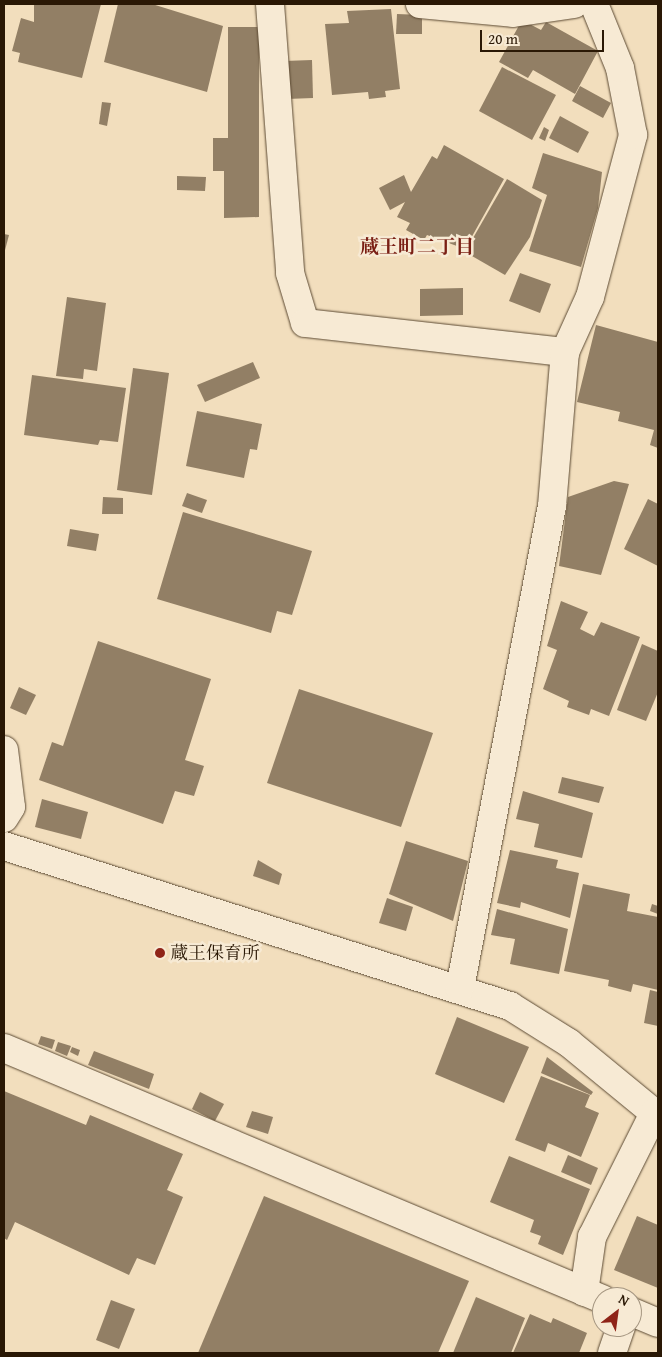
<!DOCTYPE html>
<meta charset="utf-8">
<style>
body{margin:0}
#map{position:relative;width:662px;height:1357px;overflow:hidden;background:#f2debd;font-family:"Gentium Book Plus","Noto Serif JP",serif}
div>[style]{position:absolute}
.building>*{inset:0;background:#927f65}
.roads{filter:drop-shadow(0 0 1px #5c4a33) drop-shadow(0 0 1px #5c4a33)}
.minor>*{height:28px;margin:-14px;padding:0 14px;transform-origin:14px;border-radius:14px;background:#f7ead4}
.dots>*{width:14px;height:14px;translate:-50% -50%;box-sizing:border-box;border:2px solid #f7ead4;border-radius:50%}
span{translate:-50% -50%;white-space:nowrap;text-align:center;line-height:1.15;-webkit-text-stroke:5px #f7ead4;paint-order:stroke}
.poi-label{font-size:18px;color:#2a1805}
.left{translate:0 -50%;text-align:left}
.neighbourhood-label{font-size:19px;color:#7a1f14;font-weight:700}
.frame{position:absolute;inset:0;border:5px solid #2a1805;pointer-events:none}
.north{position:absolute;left:592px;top:1287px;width:50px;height:50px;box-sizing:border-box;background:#f7ead4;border:1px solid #a59681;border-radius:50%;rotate:30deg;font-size:14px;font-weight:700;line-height:20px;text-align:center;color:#2a1805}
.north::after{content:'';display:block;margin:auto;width:18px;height:22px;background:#8f2418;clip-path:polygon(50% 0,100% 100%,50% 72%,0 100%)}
.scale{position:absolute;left:480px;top:30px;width:124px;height:22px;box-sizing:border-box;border:2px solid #2a1805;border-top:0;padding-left:6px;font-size:15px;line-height:18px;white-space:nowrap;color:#2a1805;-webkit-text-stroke:4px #f7ead4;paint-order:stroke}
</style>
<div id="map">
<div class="building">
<div style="clip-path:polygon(34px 4px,101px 4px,82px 78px,18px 62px,20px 53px,12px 51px,21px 18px,34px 22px)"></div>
<div style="clip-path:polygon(118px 4px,152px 4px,223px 26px,207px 92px,104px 62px)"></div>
<div style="clip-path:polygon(391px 9px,400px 89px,385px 91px,386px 97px,369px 99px,368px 92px,332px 95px,325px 24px,349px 23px,347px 11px)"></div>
<div style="clip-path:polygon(397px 14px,422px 15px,422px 34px,396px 34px)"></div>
<div style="clip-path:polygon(522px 20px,541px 30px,546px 22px,598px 51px,575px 94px,533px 70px,528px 78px,499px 62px)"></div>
<div style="clip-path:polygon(228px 27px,259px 27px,259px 217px,224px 218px,224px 171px,213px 171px,213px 138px,228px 138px)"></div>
<div style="clip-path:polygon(312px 60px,313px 98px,287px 99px,284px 61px)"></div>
<div style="clip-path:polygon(502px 67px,556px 95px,532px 140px,479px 111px)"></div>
<div style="clip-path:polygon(580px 86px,611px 103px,603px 118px,572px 101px)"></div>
<div style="clip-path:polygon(102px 102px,111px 103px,107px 126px,99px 124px)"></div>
<div style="clip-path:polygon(560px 116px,589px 132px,578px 153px,549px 138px)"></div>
<div style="clip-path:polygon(544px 127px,549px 130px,545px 141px,539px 138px)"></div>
<div style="clip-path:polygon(444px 145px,504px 179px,465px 249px,427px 235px,424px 240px,406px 230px,410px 223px,397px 217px,405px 202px,390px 210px,379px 188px,404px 175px,411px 192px,432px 156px,437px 159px)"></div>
<div style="clip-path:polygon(543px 153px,602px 172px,598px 208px,581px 267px,529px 251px,547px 195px,532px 188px)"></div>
<div style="clip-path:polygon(177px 176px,206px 177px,205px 191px,177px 190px)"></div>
<div style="clip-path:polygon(507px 179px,542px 200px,530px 237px,505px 275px,465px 252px)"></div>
<div style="clip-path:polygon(4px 234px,9px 235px,4px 254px)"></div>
<div style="clip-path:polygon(520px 273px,551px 284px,540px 313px,509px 301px)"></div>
<div style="clip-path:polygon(463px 288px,463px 315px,420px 316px,420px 289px)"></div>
<div style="clip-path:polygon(67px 297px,106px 303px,97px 371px,84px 369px,83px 379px,56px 376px)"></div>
<div style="clip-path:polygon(596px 325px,658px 342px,658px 448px,650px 445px,654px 430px,618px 421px,620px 412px,577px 402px)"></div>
<div style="clip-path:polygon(253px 362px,260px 378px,205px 402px,197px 385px)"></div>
<div style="clip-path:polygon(133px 368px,169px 373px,152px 495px,117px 490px)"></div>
<div style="clip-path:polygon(32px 375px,126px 388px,118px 442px,100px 440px,98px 445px,24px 435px)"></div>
<div style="clip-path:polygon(197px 411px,262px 424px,257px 450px,250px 449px,244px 478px,186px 466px)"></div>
<div style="clip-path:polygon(614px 481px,629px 484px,601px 575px,559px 566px,568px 497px)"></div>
<div style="clip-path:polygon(187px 493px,207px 500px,202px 513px,182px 506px)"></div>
<div style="clip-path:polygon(103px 497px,123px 498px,123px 514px,102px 514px)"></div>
<div style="clip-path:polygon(648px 499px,658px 504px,658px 566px,624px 549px)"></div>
<div style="clip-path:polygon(183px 512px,312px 551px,292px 615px,277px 611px,271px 633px,157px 599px)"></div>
<div style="clip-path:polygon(70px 529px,99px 534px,96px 551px,67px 546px)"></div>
<div style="clip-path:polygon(561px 601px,588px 612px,580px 629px,594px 636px,601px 622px,640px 637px,609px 716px,591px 709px,589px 715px,567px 707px,569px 701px,543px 689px,557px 650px,547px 646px)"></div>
<div style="clip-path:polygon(98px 641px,211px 679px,185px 760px,204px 766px,194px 796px,175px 791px,163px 824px,39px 780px,52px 742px,63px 746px)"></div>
<div style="clip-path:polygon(642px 644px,658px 651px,658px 692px,646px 721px,617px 710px)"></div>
<div style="clip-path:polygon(19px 687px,36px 695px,26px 715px,10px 708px)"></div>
<div style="clip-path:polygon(299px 689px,433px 733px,401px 827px,267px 783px)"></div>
<div style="clip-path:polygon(562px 777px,604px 787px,599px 803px,558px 793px)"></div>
<div style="clip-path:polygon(523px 791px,593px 813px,582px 858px,534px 847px,539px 824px,516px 819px)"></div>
<div style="clip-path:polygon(42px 799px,88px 812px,81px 839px,35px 827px)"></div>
<div style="clip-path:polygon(406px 841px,468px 861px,453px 921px,389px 894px)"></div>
<div style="clip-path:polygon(510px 850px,558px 860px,556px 868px,579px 873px,570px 918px,521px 902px,520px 908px,497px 903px)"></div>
<div style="clip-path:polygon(258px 860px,282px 874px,279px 885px,253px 876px)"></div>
<div style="clip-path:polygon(583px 884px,630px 894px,627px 911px,658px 917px,658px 990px,633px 984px,631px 992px,608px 986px,609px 980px,564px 971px)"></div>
<div style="clip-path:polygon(387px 898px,413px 907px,406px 931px,379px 923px)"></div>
<div style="clip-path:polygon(652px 904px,658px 906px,658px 914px,650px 911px)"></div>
<div style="clip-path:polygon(497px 909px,568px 929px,559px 974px,510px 964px,515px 939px,491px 935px)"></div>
<div style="clip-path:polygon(650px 990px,658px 992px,658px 1026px,644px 1023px)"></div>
<div style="clip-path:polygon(457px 1017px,529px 1047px,504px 1103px,435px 1074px)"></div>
<div style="clip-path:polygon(41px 1036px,55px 1040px,52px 1049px,38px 1044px)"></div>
<div style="clip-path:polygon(58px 1042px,71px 1046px,67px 1056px,55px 1051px)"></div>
<div style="clip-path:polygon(72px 1047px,80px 1050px,78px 1056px,70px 1052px)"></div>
<div style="clip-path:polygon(94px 1051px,154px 1074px,149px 1089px,88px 1065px)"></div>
<div style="clip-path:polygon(547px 1057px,593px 1092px,591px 1095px,541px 1073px)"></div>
<div style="clip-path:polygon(541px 1076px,590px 1095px,585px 1107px,599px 1113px,581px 1157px,548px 1143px,545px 1152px,515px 1140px)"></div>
<div style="clip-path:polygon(4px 1091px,86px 1125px,90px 1115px,183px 1154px,167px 1190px,183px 1197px,155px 1265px,137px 1258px,129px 1275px,15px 1222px,7px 1240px,4px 1238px)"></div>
<div style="clip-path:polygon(200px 1092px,224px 1104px,215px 1121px,192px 1109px)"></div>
<div style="clip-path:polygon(252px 1111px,273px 1117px,268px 1134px,246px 1127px)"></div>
<div style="clip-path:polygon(568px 1155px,598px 1168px,591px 1185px,561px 1172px)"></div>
<div style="clip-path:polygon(509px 1156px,590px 1189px,563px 1255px,538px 1244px,541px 1236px,530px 1232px,534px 1220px,490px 1202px)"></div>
<div style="clip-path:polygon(264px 1196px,469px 1281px,438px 1353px,198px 1353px)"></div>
<div style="clip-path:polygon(637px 1216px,658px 1225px,658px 1288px,614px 1270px)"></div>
<div style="clip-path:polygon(476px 1297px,525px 1318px,511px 1353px,453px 1353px)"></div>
<div style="clip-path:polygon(111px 1300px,135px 1309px,119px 1349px,96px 1340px)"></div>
<div style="clip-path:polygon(530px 1314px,551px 1323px,553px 1318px,587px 1333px,579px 1353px,513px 1353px)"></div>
</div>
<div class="roads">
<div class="minor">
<div style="left:270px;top:4px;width:270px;rotate:85.7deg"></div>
<div style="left:290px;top:273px;width:52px;rotate:73.3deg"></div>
<div style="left:305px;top:323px;width:262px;rotate:6.4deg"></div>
<div style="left:420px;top:4px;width:93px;rotate:5.5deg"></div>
<div style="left:513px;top:13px;width:62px;rotate:-8.4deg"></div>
<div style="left:4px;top:750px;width:57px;rotate:83deg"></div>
<div style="left:11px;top:807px;width:13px;rotate:122deg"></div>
<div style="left:4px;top:846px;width:531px;rotate:17.55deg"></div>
<div style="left:510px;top:1006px;width:70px;rotate:32.1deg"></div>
<div style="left:569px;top:1043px;width:115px;rotate:39.4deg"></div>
<div style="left:460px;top:988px;width:491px;rotate:-79.2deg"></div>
<div style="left:552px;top:506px;width:155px;rotate:-85.2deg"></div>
<div style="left:565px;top:352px;width:60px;rotate:-65.6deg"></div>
<div style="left:590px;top:297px;width:168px;rotate:-75.1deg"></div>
<div style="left:633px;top:135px;width:68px;rotate:-101deg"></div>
<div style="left:620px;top:68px;width:69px;rotate:-112.1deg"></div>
<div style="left:4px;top:1048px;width:649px;rotate:22.77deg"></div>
<div style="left:584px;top:1292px;width:56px;rotate:-81.7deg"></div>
<div style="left:592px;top:1237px;width:139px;rotate:-63.4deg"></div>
<div style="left:632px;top:1312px;width:28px;rotate:23deg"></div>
<div style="left:612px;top:1353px;width:28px;rotate:-71deg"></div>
</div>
</div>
<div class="dots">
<div style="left:160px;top:953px;background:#8f2418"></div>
</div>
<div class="poi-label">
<span class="left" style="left:170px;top:953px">蔵王保育所</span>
</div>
<div class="neighbourhood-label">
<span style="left:417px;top:247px">蔵王町二丁目</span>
</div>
<div class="frame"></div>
<div class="north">N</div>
<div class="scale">20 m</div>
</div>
